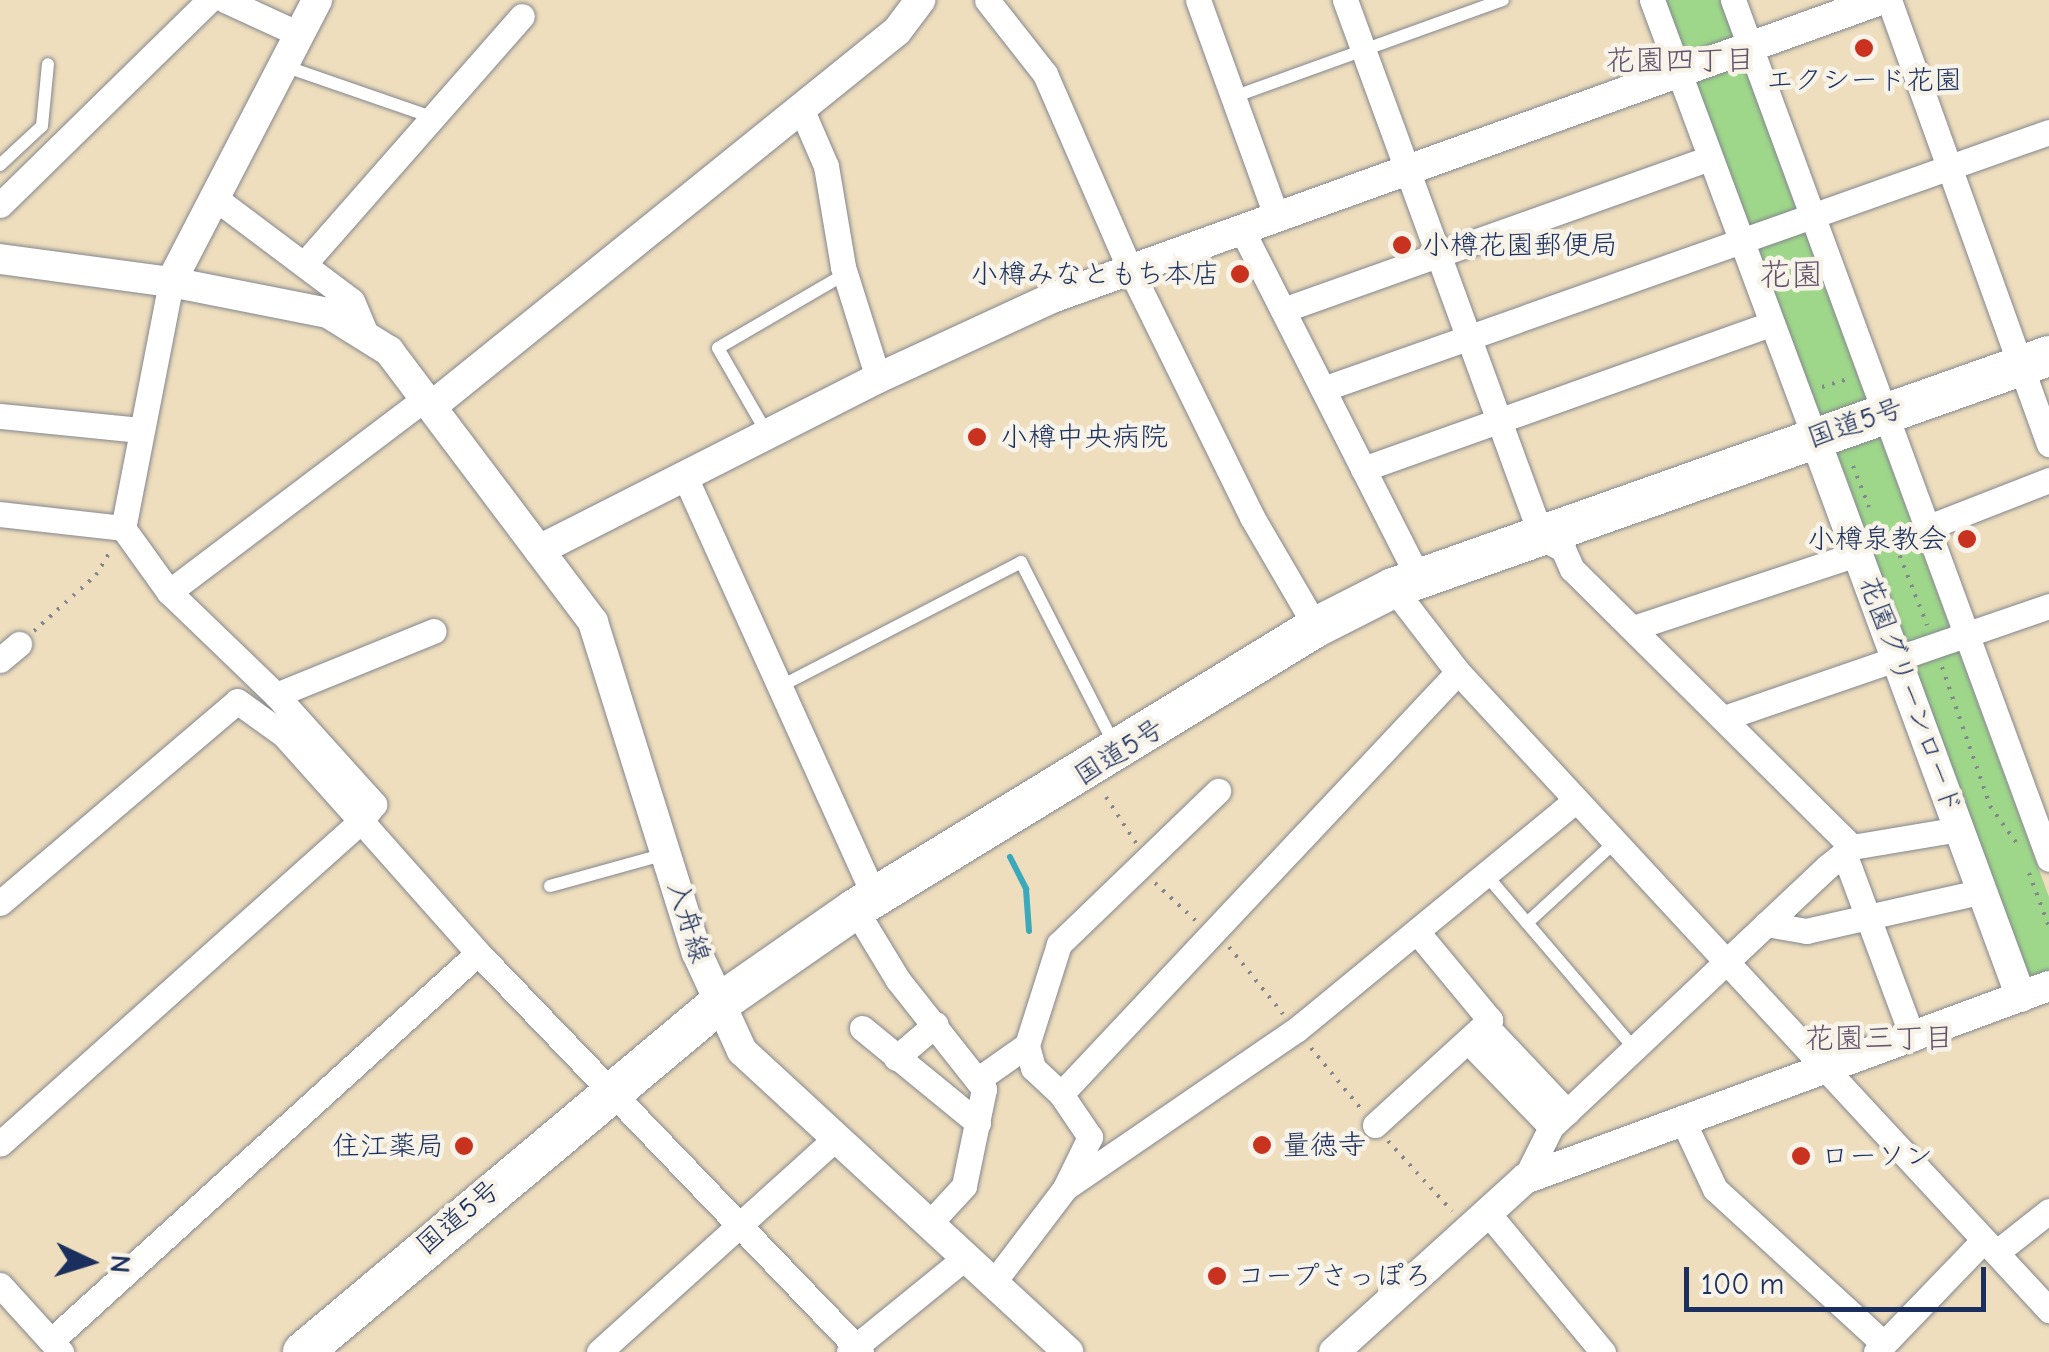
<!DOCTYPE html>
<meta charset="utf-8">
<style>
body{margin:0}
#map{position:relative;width:2049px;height:1352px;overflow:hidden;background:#eedebd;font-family:"Comic Neue","Klee One",sans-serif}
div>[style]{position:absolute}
.green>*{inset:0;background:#9ed78a}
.stream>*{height:6px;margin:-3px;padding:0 3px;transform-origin:3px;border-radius:3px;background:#3ba9ba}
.path>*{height:4px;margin-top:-2px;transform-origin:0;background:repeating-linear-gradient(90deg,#84868e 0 2.5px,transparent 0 10.5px)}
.roads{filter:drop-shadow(0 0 2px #84868e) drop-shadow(0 0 2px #84868e)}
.service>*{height:12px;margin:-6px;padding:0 6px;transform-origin:6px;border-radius:6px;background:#fff}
.minor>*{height:25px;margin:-12.5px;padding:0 12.5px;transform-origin:12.5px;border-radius:12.5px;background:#fff}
.tertiary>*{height:30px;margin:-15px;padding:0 15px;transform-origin:15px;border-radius:15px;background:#fff}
.trunk>*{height:40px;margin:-20px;padding:0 20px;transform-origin:20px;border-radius:20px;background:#fff}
.dots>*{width:28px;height:28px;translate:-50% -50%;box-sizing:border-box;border:5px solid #f7f3e8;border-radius:50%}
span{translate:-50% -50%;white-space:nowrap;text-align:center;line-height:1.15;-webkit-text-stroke:9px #f7f3e8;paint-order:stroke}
.poi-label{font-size:28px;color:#1b2f5e}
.left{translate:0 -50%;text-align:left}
.right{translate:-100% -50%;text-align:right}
.street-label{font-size:28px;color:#1b2f5e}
.neighbourhood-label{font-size:30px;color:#63536d}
.quarter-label{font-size:32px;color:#63536d}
.north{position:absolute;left:40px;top:1212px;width:100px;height:100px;-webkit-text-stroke:8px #f7f3e8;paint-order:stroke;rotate:94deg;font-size:28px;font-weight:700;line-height:40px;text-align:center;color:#1b2f5e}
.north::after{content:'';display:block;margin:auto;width:35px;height:45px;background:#1b2f5e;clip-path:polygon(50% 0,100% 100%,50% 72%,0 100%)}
.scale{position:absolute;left:1684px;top:1267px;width:302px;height:45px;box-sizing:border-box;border:5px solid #1b2f5e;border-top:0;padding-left:12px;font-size:30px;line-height:35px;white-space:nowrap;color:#1b2f5e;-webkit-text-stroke:8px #f7f3e8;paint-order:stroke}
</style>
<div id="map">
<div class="green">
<div style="clip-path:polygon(1664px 0,1720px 0,2049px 897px,2049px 975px,2024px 976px,1845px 474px,1809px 396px)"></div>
</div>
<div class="stream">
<div style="left:1010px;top:857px;width:36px;rotate:63deg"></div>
<div style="left:1026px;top:889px;width:42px;rotate:85.9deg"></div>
</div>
<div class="path">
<div style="left:1822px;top:387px;width:30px;rotate:-17deg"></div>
<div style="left:1853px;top:466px;width:44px;rotate:68.7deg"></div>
<div style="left:1875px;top:530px;width:18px;rotate:19deg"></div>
<div style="left:1892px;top:536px;width:96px;rotate:68.5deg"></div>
<div style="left:34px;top:631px;width:84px;rotate:-42.1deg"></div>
<div style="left:96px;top:575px;width:31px;rotate:-59deg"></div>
<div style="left:1942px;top:667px;width:147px;rotate:70.9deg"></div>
<div style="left:1990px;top:806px;width:48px;rotate:54.3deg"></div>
<div style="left:1106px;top:797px;width:55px;rotate:56.9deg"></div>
<div style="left:2029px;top:873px;width:58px;rotate:69.7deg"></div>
<div style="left:1155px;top:883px;width:56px;rotate:42.8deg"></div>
<div style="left:1229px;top:947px;width:86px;rotate:51.1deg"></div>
<div style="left:1311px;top:1048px;width:80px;rotate:50.6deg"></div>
<div style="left:1388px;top:1141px;width:95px;rotate:47.6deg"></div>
</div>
<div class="roads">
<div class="service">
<div style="left:284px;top:66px;width:152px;rotate:19.1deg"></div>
<div style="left:1233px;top:97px;width:287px;rotate:-19.8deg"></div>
<div style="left:0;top:165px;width:57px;rotate:-42.9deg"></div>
<div style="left:42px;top:126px;width:62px;rotate:-84.5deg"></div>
<div style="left:768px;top:435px;width:100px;rotate:-119.9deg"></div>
<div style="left:718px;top:348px;width:147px;rotate:-30.2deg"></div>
<div style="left:783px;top:685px;width:268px;rotate:-27.3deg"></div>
<div style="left:1021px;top:562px;width:207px;rotate:62.9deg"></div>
<div style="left:1487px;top:876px;width:226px;rotate:49.5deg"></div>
<div style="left:550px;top:886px;width:119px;rotate:-15.5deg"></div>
<div style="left:1527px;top:923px;width:120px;rotate:-42.6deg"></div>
</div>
<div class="minor">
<div style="left:225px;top:0;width:81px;rotate:24.7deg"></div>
<div style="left:987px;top:0;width:94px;rotate:51.9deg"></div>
<div style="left:1045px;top:74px;width:210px;rotate:66.5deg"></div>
<div style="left:1129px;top:267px;width:279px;rotate:63.8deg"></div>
<div style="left:1252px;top:517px;width:127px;rotate:59.8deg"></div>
<div style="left:1198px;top:0;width:229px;rotate:70.1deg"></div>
<div style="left:1345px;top:0;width:573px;rotate:69.89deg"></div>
<div style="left:1542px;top:538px;width:24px;rotate:28deg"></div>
<div style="left:1563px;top:549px;width:22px;rotate:66deg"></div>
<div style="left:1572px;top:569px;width:395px;rotate:44.8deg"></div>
<div style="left:1652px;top:0;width:465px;rotate:69.6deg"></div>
<div style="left:1733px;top:0;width:915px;rotate:69.8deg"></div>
<div style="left:1889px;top:0;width:472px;rotate:70.2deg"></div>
<div style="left:800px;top:106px;width:65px;rotate:66.6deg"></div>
<div style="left:826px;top:166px;width:102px;rotate:80.4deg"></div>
<div style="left:843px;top:267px;width:116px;rotate:72.5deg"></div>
<div style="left:215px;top:198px;width:171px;rotate:36.9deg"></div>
<div style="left:352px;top:301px;width:36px;rotate:67deg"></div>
<div style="left:0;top:205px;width:293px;rotate:-44.4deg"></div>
<div style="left:1241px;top:228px;width:394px;rotate:63.1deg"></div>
<div style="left:304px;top:264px;width:330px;rotate:-48.7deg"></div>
<div style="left:171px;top:282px;width:251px;rotate:101deg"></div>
<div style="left:123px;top:528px;width:79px;rotate:54.3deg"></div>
<div style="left:169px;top:592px;width:149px;rotate:43.9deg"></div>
<div style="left:276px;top:695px;width:147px;rotate:48deg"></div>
<div style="left:374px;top:804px;width:21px;rotate:127deg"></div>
<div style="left:361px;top:821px;width:176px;rotate:48.4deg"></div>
<div style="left:478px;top:953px;width:553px;rotate:46.17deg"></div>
<div style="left:1283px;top:310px;width:453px;rotate:-19.6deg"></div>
<div style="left:1323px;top:389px;width:770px;rotate:-19.49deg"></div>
<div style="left:0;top:416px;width:141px;rotate:5.7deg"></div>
<div style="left:1363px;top:469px;width:434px;rotate:-19.6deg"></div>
<div style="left:686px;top:479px;width:460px;rotate:65.7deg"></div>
<div style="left:0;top:514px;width:124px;rotate:6.5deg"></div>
<div style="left:1931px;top:526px;width:127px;rotate:-21.3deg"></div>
<div style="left:1393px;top:588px;width:106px;rotate:52.3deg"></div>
<div style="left:1458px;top:672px;width:870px;rotate:47.19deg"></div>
<div style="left:169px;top:592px;width:320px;rotate:-37.1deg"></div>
<div style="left:1633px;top:628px;width:239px;rotate:-18.3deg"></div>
<div style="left:0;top:660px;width:25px;rotate:-40deg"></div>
<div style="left:276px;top:695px;width:170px;rotate:-22.1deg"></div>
<div style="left:1724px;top:718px;width:344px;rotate:-19deg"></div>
<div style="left:1844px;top:853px;width:198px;rotate:69.6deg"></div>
<div style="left:0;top:903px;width:311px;rotate:-40.4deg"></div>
<div style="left:237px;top:701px;width:57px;rotate:35.7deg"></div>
<div style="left:283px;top:734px;width:117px;rotate:48.1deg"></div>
<div style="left:361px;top:821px;width:484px;rotate:138.2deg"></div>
<div style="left:855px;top:909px;width:83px;rotate:58.8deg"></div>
<div style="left:898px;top:980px;width:139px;rotate:51.7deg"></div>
<div style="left:984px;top:1089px;width:99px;rotate:101.7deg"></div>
<div style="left:964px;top:1186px;width:52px;rotate:132.6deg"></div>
<div style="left:1766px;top:924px;width:41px;rotate:9.9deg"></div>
<div style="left:1806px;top:931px;width:181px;rotate:-12.7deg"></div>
<div style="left:1487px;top:1027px;width:117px;rotate:46.7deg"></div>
<div style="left:862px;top:1028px;width:150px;rotate:39.3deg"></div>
<div style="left:1469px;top:1042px;width:118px;rotate:46deg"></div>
<div style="left:896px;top:1058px;width:52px;rotate:-40.4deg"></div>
<div style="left:980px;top:1078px;width:57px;rotate:-35.1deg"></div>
<div style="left:1061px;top:1094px;width:38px;rotate:-137deg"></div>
<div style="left:1033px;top:1068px;width:24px;rotate:-105deg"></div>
<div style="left:1027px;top:1045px;width:106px;rotate:-72.4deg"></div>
<div style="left:1059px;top:944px;width:221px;rotate:-43.9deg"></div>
<div style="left:1683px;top:1121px;width:75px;rotate:64.8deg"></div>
<div style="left:1715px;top:1189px;width:229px;rotate:42.5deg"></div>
<div style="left:1375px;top:1125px;width:156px;rotate:-42.4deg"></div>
<div style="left:1490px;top:1020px;width:113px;rotate:-129.6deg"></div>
<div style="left:1525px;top:1179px;width:58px;rotate:-63.4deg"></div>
<div style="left:1551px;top:1127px;width:379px;rotate:-43.3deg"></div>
<div style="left:1827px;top:867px;width:32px;rotate:-39deg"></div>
<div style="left:1852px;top:847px;width:109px;rotate:-9.5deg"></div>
<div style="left:1065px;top:1188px;width:57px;rotate:-63.9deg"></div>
<div style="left:1090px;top:1137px;width:52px;rotate:-124deg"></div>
<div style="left:1061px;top:1094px;width:579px;rotate:-46.75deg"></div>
<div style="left:1487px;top:1212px;width:182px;rotate:50.4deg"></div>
<div style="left:1997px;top:1252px;width:66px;rotate:-38.3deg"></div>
<div style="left:993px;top:1283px;width:119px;rotate:-52.8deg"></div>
<div style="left:1065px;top:1188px;width:280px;rotate:-34.4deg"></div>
<div style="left:1296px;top:1030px;width:362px;rotate:-39.4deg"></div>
<div style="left:0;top:1285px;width:91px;rotate:47.7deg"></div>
<div style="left:51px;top:1341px;width:577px;rotate:-42.26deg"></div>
<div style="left:599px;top:1352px;width:318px;rotate:-42.1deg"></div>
<div style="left:849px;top:1352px;width:151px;rotate:-39.1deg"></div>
<div style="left:1876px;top:1352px;width:153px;rotate:-46.1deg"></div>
</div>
<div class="tertiary">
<div style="left:0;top:259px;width:173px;rotate:7.7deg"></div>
<div style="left:171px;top:282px;width:160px;rotate:11.2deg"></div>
<div style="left:328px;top:313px;width:72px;rotate:31.9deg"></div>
<div style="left:389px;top:351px;width:339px;rotate:53deg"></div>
<div style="left:593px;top:622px;width:347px;rotate:72.6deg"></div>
<div style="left:697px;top:953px;width:108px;rotate:65.3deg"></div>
<div style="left:742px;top:1051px;width:444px;rotate:42.7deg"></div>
<div style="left:171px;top:282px;width:318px;rotate:-62.6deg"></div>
<div style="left:432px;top:406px;width:597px;rotate:-38.88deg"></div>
<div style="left:897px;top:31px;width:39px;rotate:-53deg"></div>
<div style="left:1814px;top:436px;width:598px;rotate:69.75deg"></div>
<div style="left:539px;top:550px;width:380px;rotate:-26.9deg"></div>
<div style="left:878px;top:378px;width:192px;rotate:-24.7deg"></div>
<div style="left:1052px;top:298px;width:880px;rotate:-19.79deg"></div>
<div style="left:1334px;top:1352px;width:258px;rotate:-42.2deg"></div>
<div style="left:1525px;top:1179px;width:558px;rotate:-20.22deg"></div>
</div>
<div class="trunk">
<div style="left:303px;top:1352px;width:540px;rotate:-39.97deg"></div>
<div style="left:717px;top:1005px;width:168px;rotate:-34.8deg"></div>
<div style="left:855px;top:909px;width:540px;rotate:-31.45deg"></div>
<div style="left:1316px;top:627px;width:86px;rotate:-26.9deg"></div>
<div style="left:1393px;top:588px;width:696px;rotate:-19.48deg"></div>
</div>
</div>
<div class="dots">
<div style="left:1864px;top:48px;background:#c8321e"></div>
<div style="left:1402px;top:245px;background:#c8321e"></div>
<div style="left:1240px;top:274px;background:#c8321e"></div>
<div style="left:977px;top:437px;background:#c8321e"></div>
<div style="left:1967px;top:539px;background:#c8321e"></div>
<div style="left:1262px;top:1145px;background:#c8321e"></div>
<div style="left:464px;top:1146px;background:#c8321e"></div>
<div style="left:1801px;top:1156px;background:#c8321e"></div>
<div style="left:1217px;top:1276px;background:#c8321e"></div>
</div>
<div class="poi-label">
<span style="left:1864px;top:80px">エクシード花園</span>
<span class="left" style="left:1422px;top:245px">小樽花園郵便局</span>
<span class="right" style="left:1220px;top:274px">小樽みなともち本店</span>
<span class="left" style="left:1000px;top:437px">小樽中央病院</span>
<span class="right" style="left:1947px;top:539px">小樽泉教会</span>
<span class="left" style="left:1282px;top:1145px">量徳寺</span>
<span class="right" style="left:444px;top:1146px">住江薬局</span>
<span class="left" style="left:1821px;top:1156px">ローソン</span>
<span class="left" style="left:1237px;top:1276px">コープさっぽろ</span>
</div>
<div class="street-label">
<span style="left:1855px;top:423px;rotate:-19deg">国道5号</span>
<span style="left:1911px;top:695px;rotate:70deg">花園グリーンロード</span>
<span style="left:1119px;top:752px;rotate:-32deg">国道5号</span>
<span style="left:689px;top:922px;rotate:73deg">入舟線</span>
<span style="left:458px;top:1217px;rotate:-40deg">国道5号</span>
</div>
<div class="neighbourhood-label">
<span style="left:1680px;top:61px">花園四丁目</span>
<span style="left:1879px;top:1039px">花園三丁目</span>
</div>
<div class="quarter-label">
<span style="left:1791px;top:275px">花園</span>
</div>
<div class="north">N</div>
<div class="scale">100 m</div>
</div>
